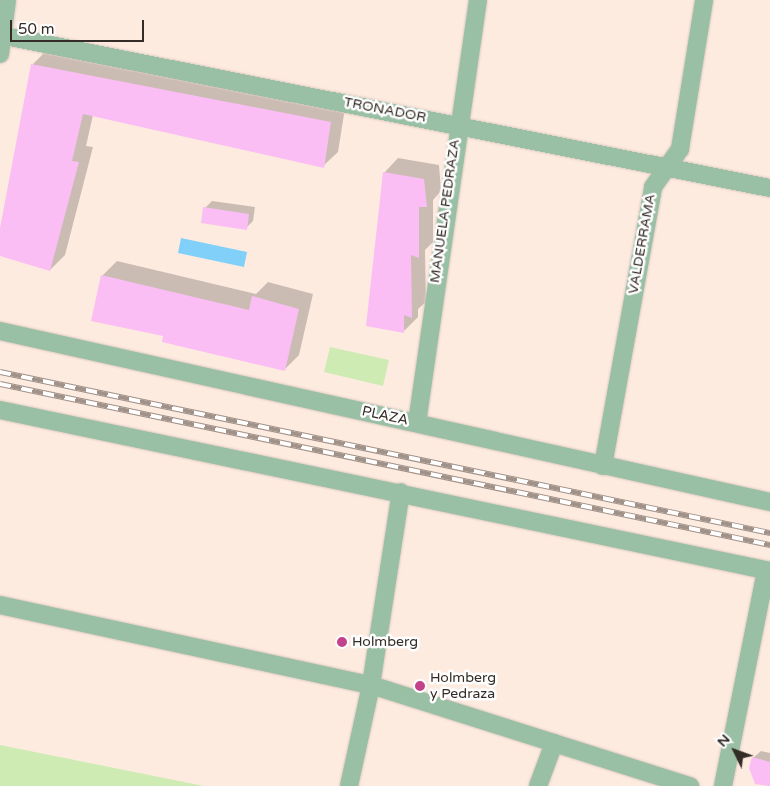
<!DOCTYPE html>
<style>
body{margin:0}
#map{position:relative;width:770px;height:786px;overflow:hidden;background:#feebe0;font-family:"Varela Round",sans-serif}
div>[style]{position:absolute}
.green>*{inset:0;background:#ceebb3}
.water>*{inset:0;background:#81d0fa}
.shadow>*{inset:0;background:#0003}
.building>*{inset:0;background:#fabef4}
.roads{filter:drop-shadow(0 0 1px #dac9bf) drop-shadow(0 0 1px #dac9bf)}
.minor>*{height:18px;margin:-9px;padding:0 9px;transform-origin:9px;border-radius:9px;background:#99bfa5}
.rail>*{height:5.5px;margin-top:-2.75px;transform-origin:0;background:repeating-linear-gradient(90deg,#fff 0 11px,#a09289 0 22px);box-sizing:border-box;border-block:1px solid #a09289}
.dots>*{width:14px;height:14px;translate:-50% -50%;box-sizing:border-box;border:2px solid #fff;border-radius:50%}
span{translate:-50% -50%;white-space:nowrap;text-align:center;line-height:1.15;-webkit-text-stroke:5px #fff;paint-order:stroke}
.street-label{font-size:14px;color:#342c26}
.poi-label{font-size:14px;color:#342c26}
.left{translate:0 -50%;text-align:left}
.north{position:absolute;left:710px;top:726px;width:50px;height:50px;-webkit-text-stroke:4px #fff;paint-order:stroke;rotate:312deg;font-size:14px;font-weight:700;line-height:20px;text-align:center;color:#342c26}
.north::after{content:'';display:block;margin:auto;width:18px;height:22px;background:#342c26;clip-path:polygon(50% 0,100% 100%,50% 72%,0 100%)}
.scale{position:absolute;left:10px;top:20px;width:134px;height:22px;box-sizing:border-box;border:2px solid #342c26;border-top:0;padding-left:6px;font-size:15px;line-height:18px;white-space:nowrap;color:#342c26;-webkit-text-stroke:4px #fff;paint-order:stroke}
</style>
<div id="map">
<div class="green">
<div style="clip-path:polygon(330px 347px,389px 360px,383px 386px,324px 372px)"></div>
<div style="clip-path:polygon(0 745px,204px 786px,0 786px)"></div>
</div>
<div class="water">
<div style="clip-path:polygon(181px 238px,247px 252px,244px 267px,178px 253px)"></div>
</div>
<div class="shadow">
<div style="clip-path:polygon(47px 50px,345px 108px,338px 152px,323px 166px,93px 115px,86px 146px,93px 147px,65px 255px,50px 270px,0 255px,0 234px,33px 64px)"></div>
<div style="clip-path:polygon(398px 158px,439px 165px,441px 191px,433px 200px,433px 242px,425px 250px,426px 302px,418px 309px,418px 317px,403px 332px,384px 173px)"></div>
<div style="clip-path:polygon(212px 201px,255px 207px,253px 221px,246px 228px,205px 208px)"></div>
<div style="clip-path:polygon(117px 261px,256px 294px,268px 282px,313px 294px,299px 355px,284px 370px,165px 335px,102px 276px)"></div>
<div style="clip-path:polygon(761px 751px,770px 753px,770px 786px,756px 783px,753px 758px)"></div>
</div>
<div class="building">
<div style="clip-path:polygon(31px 64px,331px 122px,324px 168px,83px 114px,72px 161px,79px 162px,50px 271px,0 256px,0 228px)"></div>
<div style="clip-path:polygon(383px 172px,424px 179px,427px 207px,419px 207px,419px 258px,411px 255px,412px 318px,404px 315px,404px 333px,366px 326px)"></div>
<div style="clip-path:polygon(203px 207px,249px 214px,247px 230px,201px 223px)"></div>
<div style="clip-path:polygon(101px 275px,249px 310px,252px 296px,299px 309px,285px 371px,162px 342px,163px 336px,91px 321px)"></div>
<div style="clip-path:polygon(752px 757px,770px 762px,770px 786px,755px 784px,749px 768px)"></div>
</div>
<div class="roads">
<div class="minor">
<div style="left:0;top:35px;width:785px;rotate:11.24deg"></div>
<div style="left:0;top:54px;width:54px;rotate:-82.6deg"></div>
<div style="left:0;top:331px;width:789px;rotate:12.52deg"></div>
<div style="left:0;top:410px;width:787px;rotate:11.81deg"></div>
<div style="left:417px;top:423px;width:427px;rotate:-81.8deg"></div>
<div style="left:603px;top:466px;width:283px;rotate:-79.8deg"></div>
<div style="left:653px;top:187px;width:47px;rotate:-54.6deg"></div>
<div style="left:680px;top:149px;width:151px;rotate:-80.8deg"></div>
<div style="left:0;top:605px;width:380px;rotate:12.2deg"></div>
<div style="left:371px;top:685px;width:335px;rotate:17.6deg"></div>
<div style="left:349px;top:786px;width:103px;rotate:-77.7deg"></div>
<div style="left:371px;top:685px;width:195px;rotate:-81.2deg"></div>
<div style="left:538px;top:786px;width:46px;rotate:-69.6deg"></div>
<div style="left:723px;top:786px;width:220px;rotate:-78.7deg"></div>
</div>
</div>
<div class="rail">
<div style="left:0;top:372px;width:787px;rotate:11.81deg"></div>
<div style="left:0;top:384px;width:787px;rotate:11.81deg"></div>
</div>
<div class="dots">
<div style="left:342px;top:642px;background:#c4428b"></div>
<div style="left:420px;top:686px;background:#c4428b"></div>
</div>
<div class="street-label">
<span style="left:385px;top:110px;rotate:11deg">TRONADOR</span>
<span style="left:445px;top:211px;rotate:-82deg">MANUELA PEDRAZA</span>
<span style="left:642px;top:244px;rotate:-80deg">VALDERRAMA</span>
<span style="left:385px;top:416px;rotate:12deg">PLAZA</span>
</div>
<div class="poi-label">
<span class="left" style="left:352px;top:642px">Holmberg</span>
<span class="left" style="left:430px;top:686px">Holmberg<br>y Pedraza</span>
</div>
<div class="north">N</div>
<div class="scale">50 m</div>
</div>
